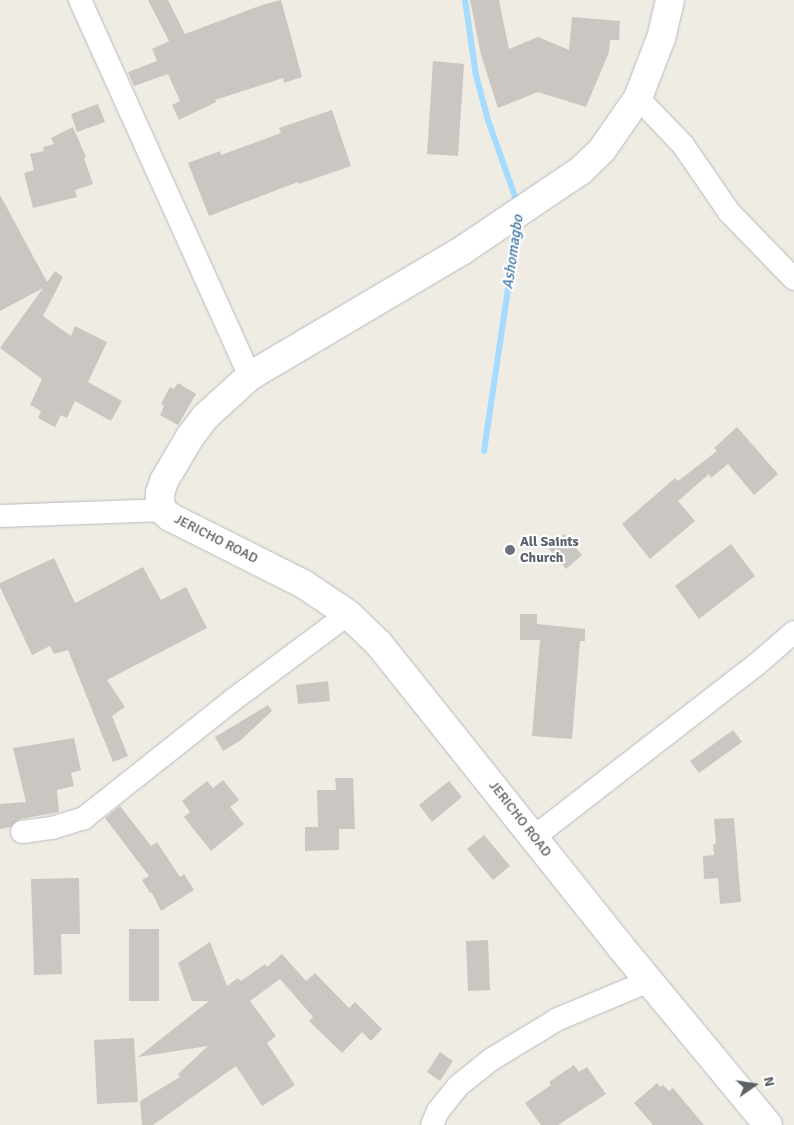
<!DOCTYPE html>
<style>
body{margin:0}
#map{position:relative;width:794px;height:1125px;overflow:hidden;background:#efece4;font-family:Signika,sans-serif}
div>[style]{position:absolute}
.stream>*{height:6px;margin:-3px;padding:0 3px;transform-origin:3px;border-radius:3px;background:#a4dbff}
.building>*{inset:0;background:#cac7c2}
.roads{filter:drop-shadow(0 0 1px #b7babe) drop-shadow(0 0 1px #b7babe)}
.street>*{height:22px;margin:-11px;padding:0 11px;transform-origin:11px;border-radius:11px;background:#fff}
.secondary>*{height:28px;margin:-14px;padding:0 14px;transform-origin:14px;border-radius:14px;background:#fff}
.dots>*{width:14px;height:14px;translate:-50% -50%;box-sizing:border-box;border:2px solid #fff;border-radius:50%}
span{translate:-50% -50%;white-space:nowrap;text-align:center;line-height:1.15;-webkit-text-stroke:4.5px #fff;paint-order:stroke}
.street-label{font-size:14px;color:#5c6165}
.worship-label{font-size:14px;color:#5b616d;font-weight:700}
.left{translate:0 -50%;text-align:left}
.water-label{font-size:15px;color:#3d77a9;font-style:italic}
.north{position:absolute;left:729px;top:1060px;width:50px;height:50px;-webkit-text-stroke:4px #fff;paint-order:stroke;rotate:77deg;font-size:14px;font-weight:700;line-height:20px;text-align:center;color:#5c6165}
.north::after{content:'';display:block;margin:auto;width:18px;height:22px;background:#5c6165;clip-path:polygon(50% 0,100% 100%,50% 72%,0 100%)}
</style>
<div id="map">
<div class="stream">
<div style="left:465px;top:0;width:76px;rotate:81.7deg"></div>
<div style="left:476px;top:75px;width:47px;rotate:75.1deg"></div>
<div style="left:488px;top:120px;width:90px;rotate:70.6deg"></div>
<div style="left:484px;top:451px;width:232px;rotate:-81.6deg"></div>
</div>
<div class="building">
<div style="clip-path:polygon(148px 0,168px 0,185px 34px,262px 5px,281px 0,302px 77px,284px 83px,283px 78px,215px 100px,216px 102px,179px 120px,172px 105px,180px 101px,168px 74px,134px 86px,128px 72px,157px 61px,152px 49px,169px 41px)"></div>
<div style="clip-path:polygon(470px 0,499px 0,509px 49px,538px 37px,569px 50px,572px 17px,620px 21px,619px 40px,610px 40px,609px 52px,586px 107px,538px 92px,498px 108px,481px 55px)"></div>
<div style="clip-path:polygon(433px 61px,464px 64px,458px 156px,427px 154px)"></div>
<div style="clip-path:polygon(98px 104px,105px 122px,77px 132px,71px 114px)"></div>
<div style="clip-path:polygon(332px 110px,351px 166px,299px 184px,298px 182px,209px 216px,188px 163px,220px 151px,221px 155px,281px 133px,279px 128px)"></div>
<div style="clip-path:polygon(73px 127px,86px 157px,84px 158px,93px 184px,75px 190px,77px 197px,33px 208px,24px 173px,34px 170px,30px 154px,44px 151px,43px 147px,54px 144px,51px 138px)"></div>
<div style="clip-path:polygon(0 195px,47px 282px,55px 271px,63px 277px,43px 316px,71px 336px,75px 326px,107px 342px,88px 382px,122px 401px,111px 421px,75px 401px,67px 418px,61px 415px,55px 427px,38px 418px,41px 411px,30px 405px,42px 379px,0 348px,43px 288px,0 311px)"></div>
<div style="clip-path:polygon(178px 383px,196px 394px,178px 425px,160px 415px,164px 406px,161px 404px,170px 387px,174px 389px)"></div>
<div style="clip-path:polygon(737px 427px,778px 474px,754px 495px,728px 464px,711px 478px,709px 474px,678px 501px,695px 521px,650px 559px,622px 524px,675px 478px,678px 481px,717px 451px,714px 448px)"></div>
<div style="clip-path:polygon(564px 534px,582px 555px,566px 569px,548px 548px)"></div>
<div style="clip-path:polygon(731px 544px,755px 576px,699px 619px,675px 586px)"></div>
<div style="clip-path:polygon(54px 558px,75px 603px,143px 567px,161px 600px,186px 587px,207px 628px,107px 680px,125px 707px,112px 716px,128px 756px,113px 762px,68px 650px,54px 654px,50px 646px,32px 655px,0 587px,0 583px)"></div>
<div style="clip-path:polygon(520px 614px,537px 614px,537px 624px,585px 629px,585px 641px,580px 641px,572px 739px,532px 736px,540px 640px,520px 640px)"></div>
<div style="clip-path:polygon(328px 681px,330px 701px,298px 704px,296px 685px)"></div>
<div style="clip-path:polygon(268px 705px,272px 711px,241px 740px,223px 751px,215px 737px)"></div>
<div style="clip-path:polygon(733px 730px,742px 742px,699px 773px,690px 761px)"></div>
<div style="clip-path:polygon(74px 738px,81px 770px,71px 773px,74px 786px,57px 790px,59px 812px,20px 819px,10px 827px,0 829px,0 804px,26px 802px,13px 748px)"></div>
<div style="clip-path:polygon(335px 778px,353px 778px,355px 829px,339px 829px,339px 850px,305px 851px,305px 827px,318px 827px,317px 790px,336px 790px)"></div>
<div style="clip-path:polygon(223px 780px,239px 800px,230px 807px,244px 824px,211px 851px,184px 817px,190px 812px,182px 801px,207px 781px,213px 788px)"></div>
<div style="clip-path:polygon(449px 781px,462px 797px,432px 822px,419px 805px)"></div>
<div style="clip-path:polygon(120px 806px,151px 846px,157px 842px,180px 877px,184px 874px,194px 890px,161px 911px,152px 893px,150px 893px,142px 880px,149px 876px,105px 818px)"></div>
<div style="clip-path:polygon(734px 818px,741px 902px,720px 904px,718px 878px,704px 879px,703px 856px,714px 855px,713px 844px,716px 844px,714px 819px)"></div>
<div style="clip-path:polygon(484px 835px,510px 866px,493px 880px,467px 849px)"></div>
<div style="clip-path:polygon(79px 878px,80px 934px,61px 934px,62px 974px,34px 975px,31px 879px)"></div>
<div style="clip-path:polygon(129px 929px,159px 929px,159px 1001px,129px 1001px)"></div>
<div style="clip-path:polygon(488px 940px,490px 990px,468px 991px,466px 941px)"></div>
<div style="clip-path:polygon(210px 942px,227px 986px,238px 978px,241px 981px,265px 964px,267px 967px,282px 954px,306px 981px,315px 973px,349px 1008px,355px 1002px,382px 1029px,371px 1041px,362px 1032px,342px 1053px,309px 1021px,313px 1017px,280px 979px,250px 1001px,276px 1036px,267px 1043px,295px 1085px,262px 1106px,236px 1066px,153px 1125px,142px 1125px,140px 1101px,180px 1077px,178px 1074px,208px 1046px,138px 1057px,209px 1001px,192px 1001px,178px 963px)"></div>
<div style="clip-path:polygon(134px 1038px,138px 1102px,97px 1104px,94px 1040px)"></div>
<div style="clip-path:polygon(440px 1052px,453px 1061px,440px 1081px,427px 1072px)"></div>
<div style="clip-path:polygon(574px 1065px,579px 1072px,587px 1067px,606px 1094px,558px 1125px,541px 1125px,525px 1103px,551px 1085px,549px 1082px)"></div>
<div style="clip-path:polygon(657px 1083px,660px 1087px,663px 1085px,669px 1091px,673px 1088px,704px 1125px,653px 1125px,634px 1103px)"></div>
</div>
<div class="roads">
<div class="street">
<div style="left:80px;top:0;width:413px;rotate:65.7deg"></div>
<div style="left:638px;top:98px;width:65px;rotate:46.2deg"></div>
<div style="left:683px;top:145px;width:81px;rotate:55.5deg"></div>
<div style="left:729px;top:212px;width:93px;rotate:45.9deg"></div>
<div style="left:0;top:516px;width:162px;rotate:-2.1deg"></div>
<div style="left:22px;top:832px;width:30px;rotate:-8deg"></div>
<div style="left:52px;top:828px;width:34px;rotate:-17deg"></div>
<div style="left:84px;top:818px;width:191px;rotate:-38.4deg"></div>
<div style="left:234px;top:699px;width:142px;rotate:-36.7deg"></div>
<div style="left:534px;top:837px;width:281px;rotate:-37.8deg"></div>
<div style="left:756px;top:665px;width:50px;rotate:-41deg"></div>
<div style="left:432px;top:1125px;width:15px;rotate:-67deg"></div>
<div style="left:438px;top:1111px;width:32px;rotate:-51deg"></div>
<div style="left:458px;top:1086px;width:43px;rotate:-38.5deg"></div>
<div style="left:492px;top:1059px;width:77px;rotate:-31.2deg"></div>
<div style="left:558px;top:1019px;width:99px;rotate:-22.7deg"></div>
</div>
<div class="secondary">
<div style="left:670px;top:0;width:39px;rotate:103deg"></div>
<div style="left:661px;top:38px;width:64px;rotate:111deg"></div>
<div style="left:638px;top:98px;width:63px;rotate:124.7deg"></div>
<div style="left:602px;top:150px;width:30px;rotate:136deg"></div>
<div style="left:580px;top:171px;width:141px;rotate:146deg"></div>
<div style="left:463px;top:250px;width:247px;rotate:149.4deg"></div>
<div style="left:250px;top:376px;width:61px;rotate:137.7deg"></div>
<div style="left:205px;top:417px;width:25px;rotate:127deg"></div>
<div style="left:190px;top:437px;width:51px;rotate:120.6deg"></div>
<div style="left:164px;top:481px;width:13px;rotate:108deg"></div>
<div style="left:160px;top:493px;width:7px;rotate:90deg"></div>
<div style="left:160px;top:500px;width:10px;rotate:79deg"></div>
<div style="left:162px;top:510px;width:11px;rotate:41deg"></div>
<div style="left:170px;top:517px;width:151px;rotate:26.7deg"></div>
<div style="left:305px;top:585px;width:52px;rotate:34deg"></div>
<div style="left:348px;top:614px;width:43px;rotate:44.1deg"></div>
<div style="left:379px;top:644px;width:386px;rotate:51.4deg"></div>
<div style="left:620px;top:946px;width:232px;rotate:50.4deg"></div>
</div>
</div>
<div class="dots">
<div style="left:510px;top:550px;background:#6b7280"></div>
</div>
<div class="street-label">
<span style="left:216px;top:539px;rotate:27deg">JERICHO ROAD</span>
<span style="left:520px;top:819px;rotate:52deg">JERICHO ROAD</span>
</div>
<div class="worship-label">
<span class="left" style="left:520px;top:550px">All Saints<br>Church</span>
</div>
<div class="water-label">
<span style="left:513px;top:252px;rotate:-82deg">Ashomagbo</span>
</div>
<div class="north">N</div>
</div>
